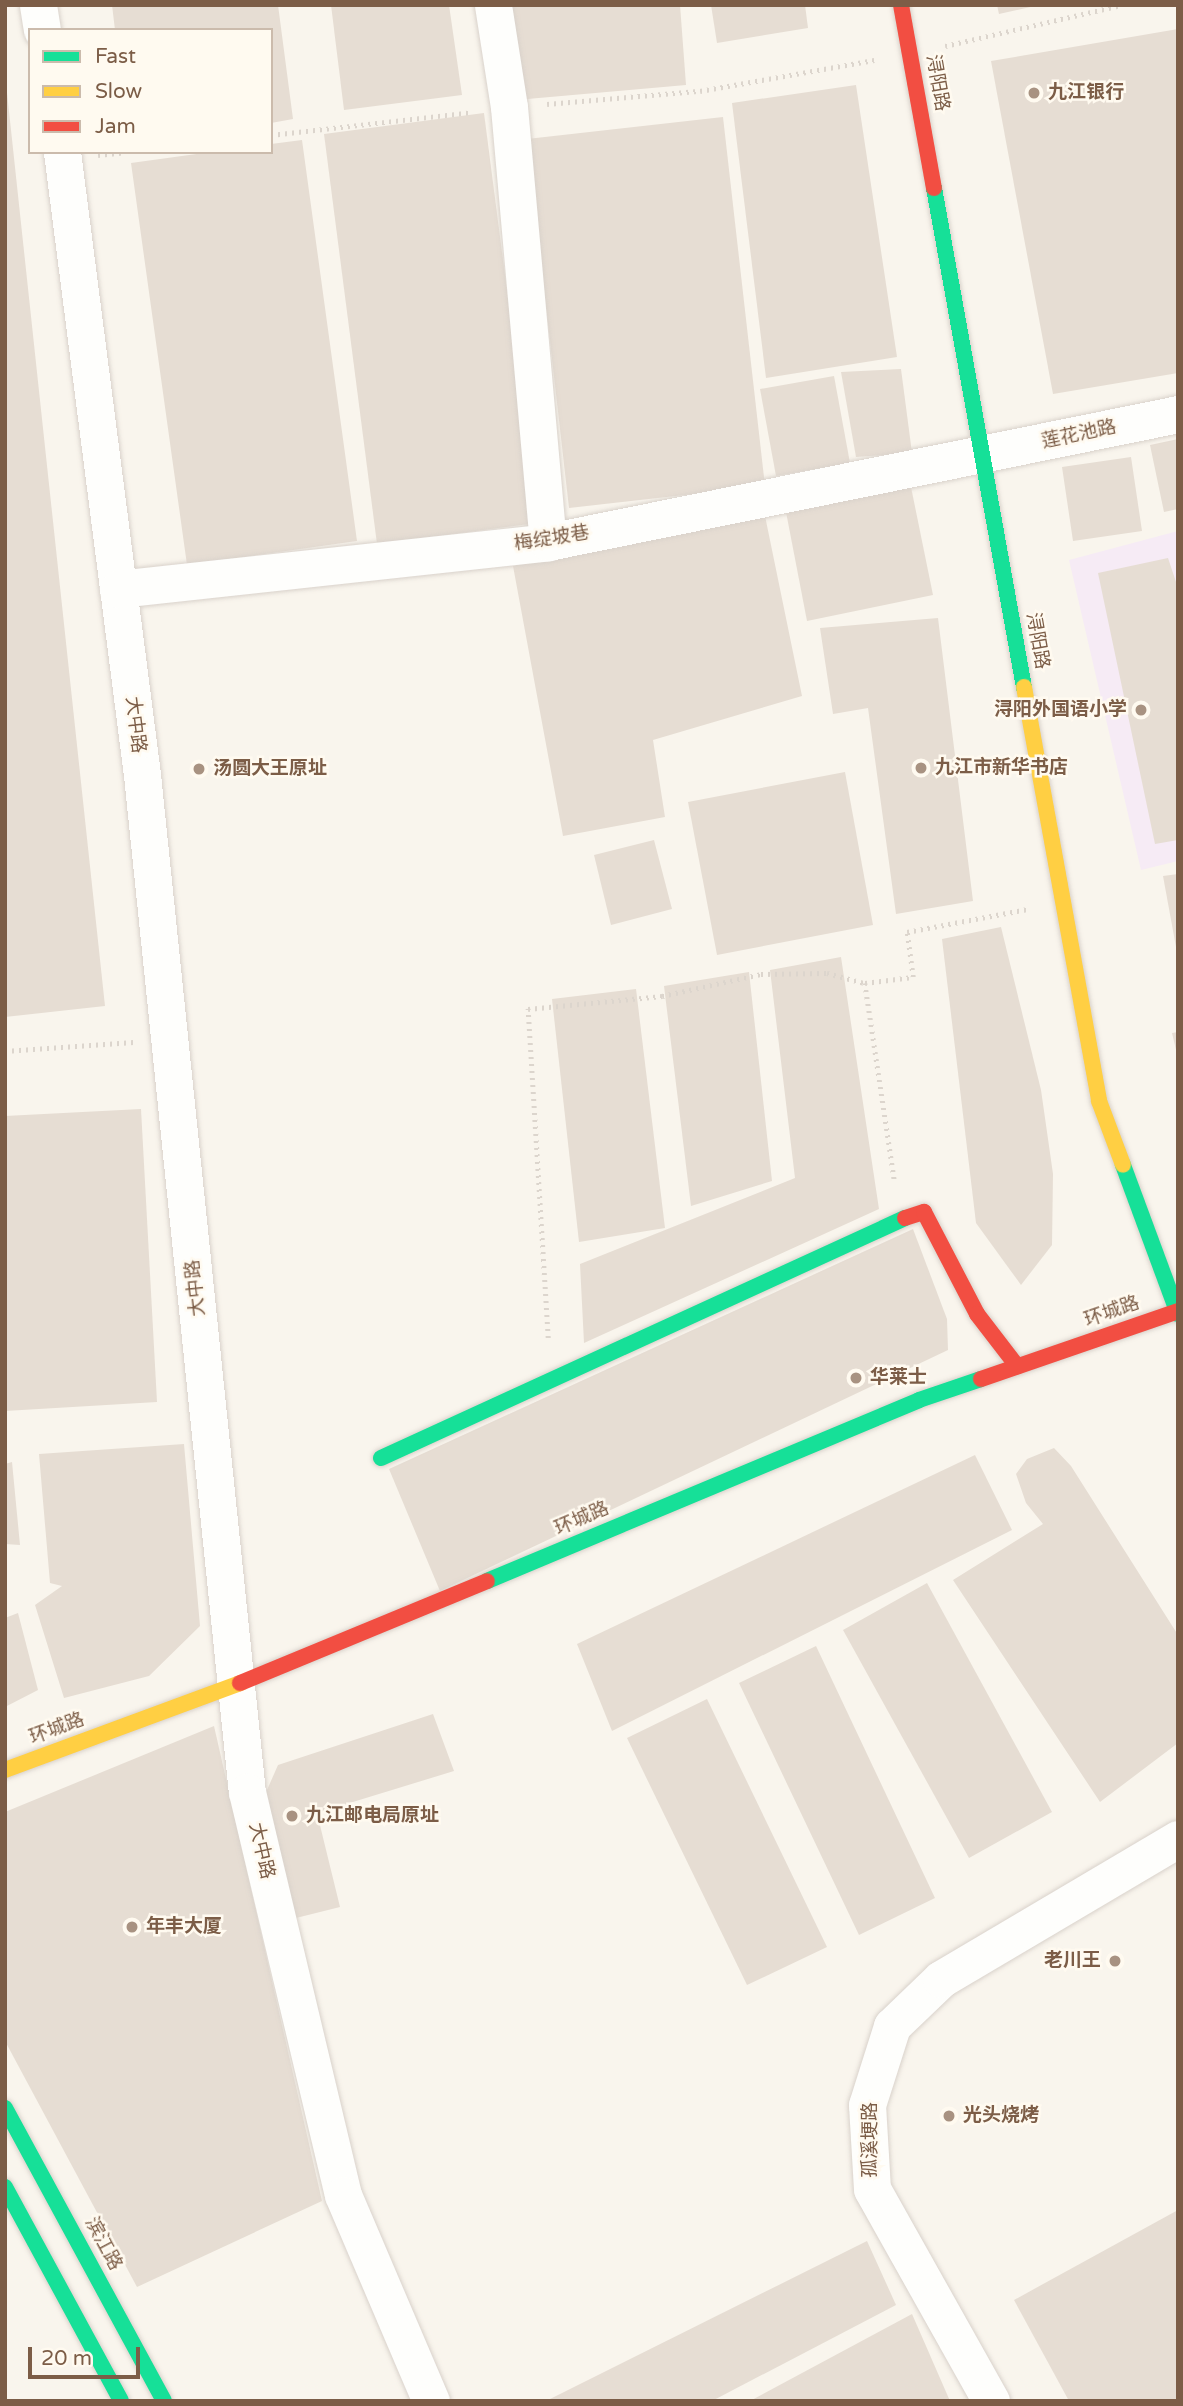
<!DOCTYPE html>
<meta charset="utf-8">
<style>
body{margin:0}
#map{position:relative;width:1183px;height:2406px;overflow:hidden;background:#f9f5ed;font-family:"Varela Round","Noto Sans SC",sans-serif}
div>[style]{position:absolute}
.education>*{inset:0;background:#f6ebf5}
.building>*{inset:0;background:#e6ddd3}
.path>*{height:4.5px;margin-top:-2.25px;transform-origin:0;background:repeating-linear-gradient(90deg,#dcd5cd 0 2px,transparent 0 7px)}
.roads{filter:drop-shadow(0 0 2px #d9d2cb) drop-shadow(0 0 2px #d9d2cb)}
.street>*{height:37px;margin:-18.5px;padding:0 18.5px;transform-origin:18.5px;border-radius:18.5px;background:#fefefc}
.fast>*{height:16px;margin:-8px;padding:0 8px;transform-origin:8px;border-radius:8px;background:#16e098}
.slow>*{height:16px;margin:-8px;padding:0 8px;transform-origin:8px;border-radius:8px;background:#ffcf43}
.jam>*{height:16px;margin:-8px;padding:0 8px;transform-origin:8px;border-radius:8px;background:#f24e42}
.dots>*{width:19px;height:19px;translate:-50% -50%;box-sizing:border-box;border:4px solid #fffaf0;border-radius:50%}
span{translate:-50% -50%;white-space:nowrap;text-align:center;line-height:1.15;-webkit-text-stroke:5px #fffaf0;paint-order:stroke}
.street-label{font-size:19px;color:#7c5d47}
.poi-label{font-size:19px;color:#7c5d47;font-weight:700}
.left{translate:0 -50%;text-align:left}
.right{translate:-100% -50%;text-align:right}
.frame{position:absolute;inset:0;border:7px solid #7c5d47;pointer-events:none}
.legend{position:absolute;left:28px;top:28px;width:245px;height:126px;box-sizing:border-box;background:#fffaf0;border:2px solid #cbbbac;margin:0;padding:9px 12px;list-style:none;font-size:21px;color:#7c5d47}
.legend li{display:flex;align-items:center;gap:14px;height:35px}
.legend b{width:35px;border:2px solid #cbbbac}
.scale{position:absolute;left:28px;top:2347px;width:112px;height:32px;box-sizing:border-box;border:4px solid #7c5d47;border-top:0;padding-left:9px;font-size:21px;line-height:24px;white-space:nowrap;color:#7c5d47;-webkit-text-stroke:5px #fffaf0;paint-order:stroke}
</style>
<div id="map">
<div class="education">
<div style="clip-path:polygon(1178px 531px,1178px 861px,1141px 870px,1069px 560px)"></div>
</div>
<div class="building">
<div style="clip-path:polygon(112px 5px,278px 5px,293px 119px,271px 123px,271px 30px,115px 30px)"></div>
<div style="clip-path:polygon(331px 5px,449px 5px,462px 95px,344px 110px)"></div>
<div style="clip-path:polygon(505px 5px,680px 5px,686px 85px,516px 100px)"></div>
<div style="clip-path:polygon(711px 5px,805px 5px,808px 28px,717px 43px)"></div>
<div style="clip-path:polygon(997px 5px,1034px 5px,1035px 6px,999px 14px)"></div>
<div style="clip-path:polygon(1178px 29px,1178px 373px,1053px 394px,991px 61px)"></div>
<div style="clip-path:polygon(5px 74px,105px 1006px,5px 1017px)"></div>
<div style="clip-path:polygon(856px 85px,897px 357px,766px 378px,732px 103px)"></div>
<div style="clip-path:polygon(484px 113px,537px 523px,377px 544px,324px 134px)"></div>
<div style="clip-path:polygon(723px 117px,765px 486px,569px 508px,527px 139px)"></div>
<div style="clip-path:polygon(302px 140px,357px 541px,187px 565px,131px 163px,211px 152px,271px 152px,271px 144px)"></div>
<div style="clip-path:polygon(901px 369px,912px 453px,856px 457px,841px 372px)"></div>
<div style="clip-path:polygon(834px 376px,850px 463px,776px 476px,760px 389px)"></div>
<div style="clip-path:polygon(1178px 439px,1178px 509px,1164px 512px,1150px 445px)"></div>
<div style="clip-path:polygon(1131px 457px,1142px 531px,1073px 541px,1062px 467px)"></div>
<div style="clip-path:polygon(911px 487px,933px 595px,807px 621px,786px 512px)"></div>
<div style="clip-path:polygon(764px 511px,802px 696px,653px 740px,665px 817px,563px 836px,513px 566px)"></div>
<div style="clip-path:polygon(1168px 558px,1178px 588px,1178px 840px,1155px 844px,1098px 573px)"></div>
<div style="clip-path:polygon(938px 618px,973px 901px,896px 914px,868px 708px,833px 714px,820px 628px)"></div>
<div style="clip-path:polygon(845px 772px,873px 925px,717px 955px,688px 802px)"></div>
<div style="clip-path:polygon(654px 840px,672px 909px,611px 925px,594px 855px)"></div>
<div style="clip-path:polygon(1178px 874px,1178px 947px,1176px 947px,1163px 876px)"></div>
<div style="clip-path:polygon(1001px 927px,1041px 1090px,1053px 1174px,1052px 1245px,1021px 1285px,976px 1223px,942px 939px)"></div>
<div style="clip-path:polygon(841px 957px,879px 1209px,584px 1343px,580px 1264px,795px 1178px,770px 970px)"></div>
<div style="clip-path:polygon(749px 972px,772px 1181px,691px 1206px,664px 986px)"></div>
<div style="clip-path:polygon(636px 989px,665px 1228px,579px 1242px,552px 999px)"></div>
<div style="clip-path:polygon(1178px 1032px,1178px 1053px,1177px 1054px,1172px 1033px)"></div>
<div style="clip-path:polygon(141px 1109px,157px 1402px,5px 1411px,5px 1116px)"></div>
<div style="clip-path:polygon(913px 1229px,947px 1319px,948px 1350px,440px 1591px,389px 1469px)"></div>
<div style="clip-path:polygon(184px 1444px,200px 1626px,149px 1676px,64px 1698px,35px 1605px,62px 1586px,50px 1583px,39px 1454px)"></div>
<div style="clip-path:polygon(1054px 1448px,1071px 1466px,1178px 1635px,1178px 1743px,1100px 1802px,953px 1580px,1043px 1524px,1026px 1503px,1016px 1474px,1027px 1459px)"></div>
<div style="clip-path:polygon(975px 1455px,1012px 1530px,612px 1731px,577px 1644px)"></div>
<div style="clip-path:polygon(12px 1462px,20px 1545px,5px 1544px,5px 1464px)"></div>
<div style="clip-path:polygon(927px 1583px,1052px 1812px,969px 1858px,843px 1630px)"></div>
<div style="clip-path:polygon(18px 1613px,38px 1690px,5px 1707px,5px 1618px)"></div>
<div style="clip-path:polygon(816px 1646px,935px 1898px,859px 1935px,739px 1683px)"></div>
<div style="clip-path:polygon(707px 1699px,827px 1947px,747px 1985px,627px 1738px)"></div>
<div style="clip-path:polygon(433px 1714px,454px 1771px,317px 1813px,340px 1907px,288px 1920px,265px 1819px,267px 1790px,278px 1765px)"></div>
<div style="clip-path:polygon(214px 1726px,322px 2201px,137px 2287px,5px 2041px,5px 1812px)"></div>
<div style="clip-path:polygon(1178px 2210px,1178px 2401px,1069px 2401px,1014px 2300px)"></div>
<div style="clip-path:polygon(867px 2241px,896px 2305px,712px 2401px,546px 2401px)"></div>
<div style="clip-path:polygon(912px 2314px,950px 2401px,750px 2401px)"></div>
</div>
<div class="path">
<div style="left:945px;top:46px;width:181px;rotate:-13.1deg"></div>
<div style="left:547px;top:104px;width:154px;rotate:-4.9deg"></div>
<div style="left:700px;top:91px;width:177px;rotate:-10.1deg"></div>
<div style="left:271px;top:135px;width:202px;rotate:-6.5deg"></div>
<div style="left:98px;top:155px;width:27px;rotate:-6deg"></div>
<div style="left:865px;top:983px;width:202px;rotate:81.5deg"></div>
<div style="left:5px;top:1051px;width:129px;rotate:-4deg"></div>
<div style="left:548px;top:1338px;width:330px;rotate:-93.5deg"></div>
<div style="left:528px;top:1009px;width:135px;rotate:-5.5deg"></div>
<div style="left:662px;top:996px;width:101px;rotate:-12.5deg"></div>
<div style="left:761px;top:974px;width:66px;rotate:-0.9deg"></div>
<div style="left:827px;top:973px;width:39px;rotate:15deg"></div>
<div style="left:865px;top:983px;width:48px;rotate:-7.1deg"></div>
<div style="left:913px;top:977px;width:45px;rotate:-97.6deg"></div>
<div style="left:907px;top:932px;width:123px;rotate:-10.8deg"></div>
</div>
<div class="roads">
<div class="street">
<div style="left:38px;top:5px;width:25px;rotate:81deg"></div>
<div style="left:493px;top:5px;width:103px;rotate:81.1deg"></div>
<div style="left:509px;top:107px;width:437px;rotate:84.9deg"></div>
<div style="left:62px;top:152px;width:628px;rotate:82.68deg"></div>
<div style="left:142px;top:775px;width:1022px;rotate:84.11deg"></div>
<div style="left:247px;top:1792px;width:414px;rotate:76.6deg"></div>
<div style="left:343px;top:2195px;width:224px;rotate:66.9deg"></div>
<div style="left:118px;top:589px;width:433px;rotate:-6.2deg"></div>
<div style="left:548px;top:542px;width:643px;rotate:-11.48deg"></div>
<div style="left:991px;top:2401px;width:243px;rotate:-119.3deg"></div>
<div style="left:872px;top:2189px;width:84px;rotate:-93.4deg"></div>
<div style="left:867px;top:2105px;width:83px;rotate:-72.4deg"></div>
<div style="left:892px;top:2026px;width:68px;rotate:-43.8deg"></div>
<div style="left:941px;top:1979px;width:275px;rotate:-30.6deg"></div>
</div>
<div class="fast">
<div style="left:934px;top:188px;width:507px;rotate:79.78deg"></div>
<div style="left:1123px;top:1165px;width:159px;rotate:69.7deg"></div>
<div style="left:381px;top:1458px;width:576px;rotate:-24.61deg"></div>
<div style="left:487px;top:1581px;width:468px;rotate:-22.7deg"></div>
<div style="left:919px;top:1400px;width:65px;rotate:-18.7deg"></div>
<div style="left:5px;top:2108px;width:333px;rotate:61.5deg"></div>
<div style="left:5px;top:2187px;width:243px;rotate:61.5deg"></div>
</div>
<div class="slow">
<div style="left:1024px;top:687px;width:421px;rotate:79.7deg"></div>
<div style="left:1099px;top:1101px;width:68px;rotate:69.4deg"></div>
<div style="left:5px;top:1770px;width:251px;rotate:-20.3deg"></div>
</div>
<div class="jam">
<div style="left:901px;top:5px;width:186px;rotate:79.8deg"></div>
<div style="left:905px;top:1218px;width:20px;rotate:-18deg"></div>
<div style="left:924px;top:1212px;width:115px;rotate:62.5deg"></div>
<div style="left:977px;top:1314px;width:66px;rotate:52.4deg"></div>
<div style="left:981px;top:1379px;width:208px;rotate:-19deg"></div>
<div style="left:240px;top:1683px;width:267px;rotate:-22.4deg"></div>
</div>
</div>
<div class="dots">
<div style="left:1034px;top:93px;background:#a89281"></div>
<div style="left:1141px;top:710px;background:#a89281"></div>
<div style="left:921px;top:768px;background:#a89281"></div>
<div style="left:199px;top:769px;background:#a89281"></div>
<div style="left:856px;top:1378px;background:#a89281"></div>
<div style="left:292px;top:1816px;background:#a89281"></div>
<div style="left:132px;top:1927px;background:#a89281"></div>
<div style="left:1115px;top:1961px;background:#a89281"></div>
<div style="left:949px;top:2116px;background:#a89281"></div>
</div>
<div class="street-label">
<span style="left:937px;top:83px;rotate:80deg">浔阳路</span>
<span style="left:1079px;top:435px;rotate:-12deg">莲花池路</span>
<span style="left:552px;top:539px;rotate:-9deg">梅绽坡巷</span>
<span style="left:1037px;top:641px;rotate:80deg">浔阳路</span>
<span style="left:135px;top:725px;rotate:83deg">大中路</span>
<span style="left:196px;top:1288px;rotate:-96deg">大中路</span>
<span style="left:1112px;top:1312px;rotate:-19deg">环城路</span>
<span style="left:582px;top:1519px;rotate:-23deg">环城路</span>
<span style="left:57px;top:1729px;rotate:-20deg">环城路</span>
<span style="left:261px;top:1851px;rotate:77deg">大中路</span>
<span style="left:871px;top:2140px;rotate:-90deg">孤溪埂路</span>
<span style="left:103px;top:2244px;rotate:62deg">滨江路</span>
</div>
<div class="poi-label">
<span class="left" style="left:1048px;top:93px">九江银行</span>
<span class="right" style="left:1127px;top:710px">浔阳外国语小学</span>
<span class="left" style="left:935px;top:768px">九江市新华书店</span>
<span class="left" style="left:213px;top:769px">汤圆大王原址</span>
<span class="left" style="left:870px;top:1378px">华莱士</span>
<span class="left" style="left:306px;top:1816px">九江邮电局原址</span>
<span class="left" style="left:146px;top:1927px">年丰大厦</span>
<span class="right" style="left:1101px;top:1961px">老川王</span>
<span class="left" style="left:963px;top:2116px">光头烧烤</span>
</div>
<div class="frame"></div>
<ul class="legend">
<li><b style="height:9px;background:#16e098"></b>Fast</li>
<li><b style="height:9px;background:#ffcf43"></b>Slow</li>
<li><b style="height:9px;background:#f24e42"></b>Jam</li>
</ul>
<div class="scale">20 m</div>
</div>
